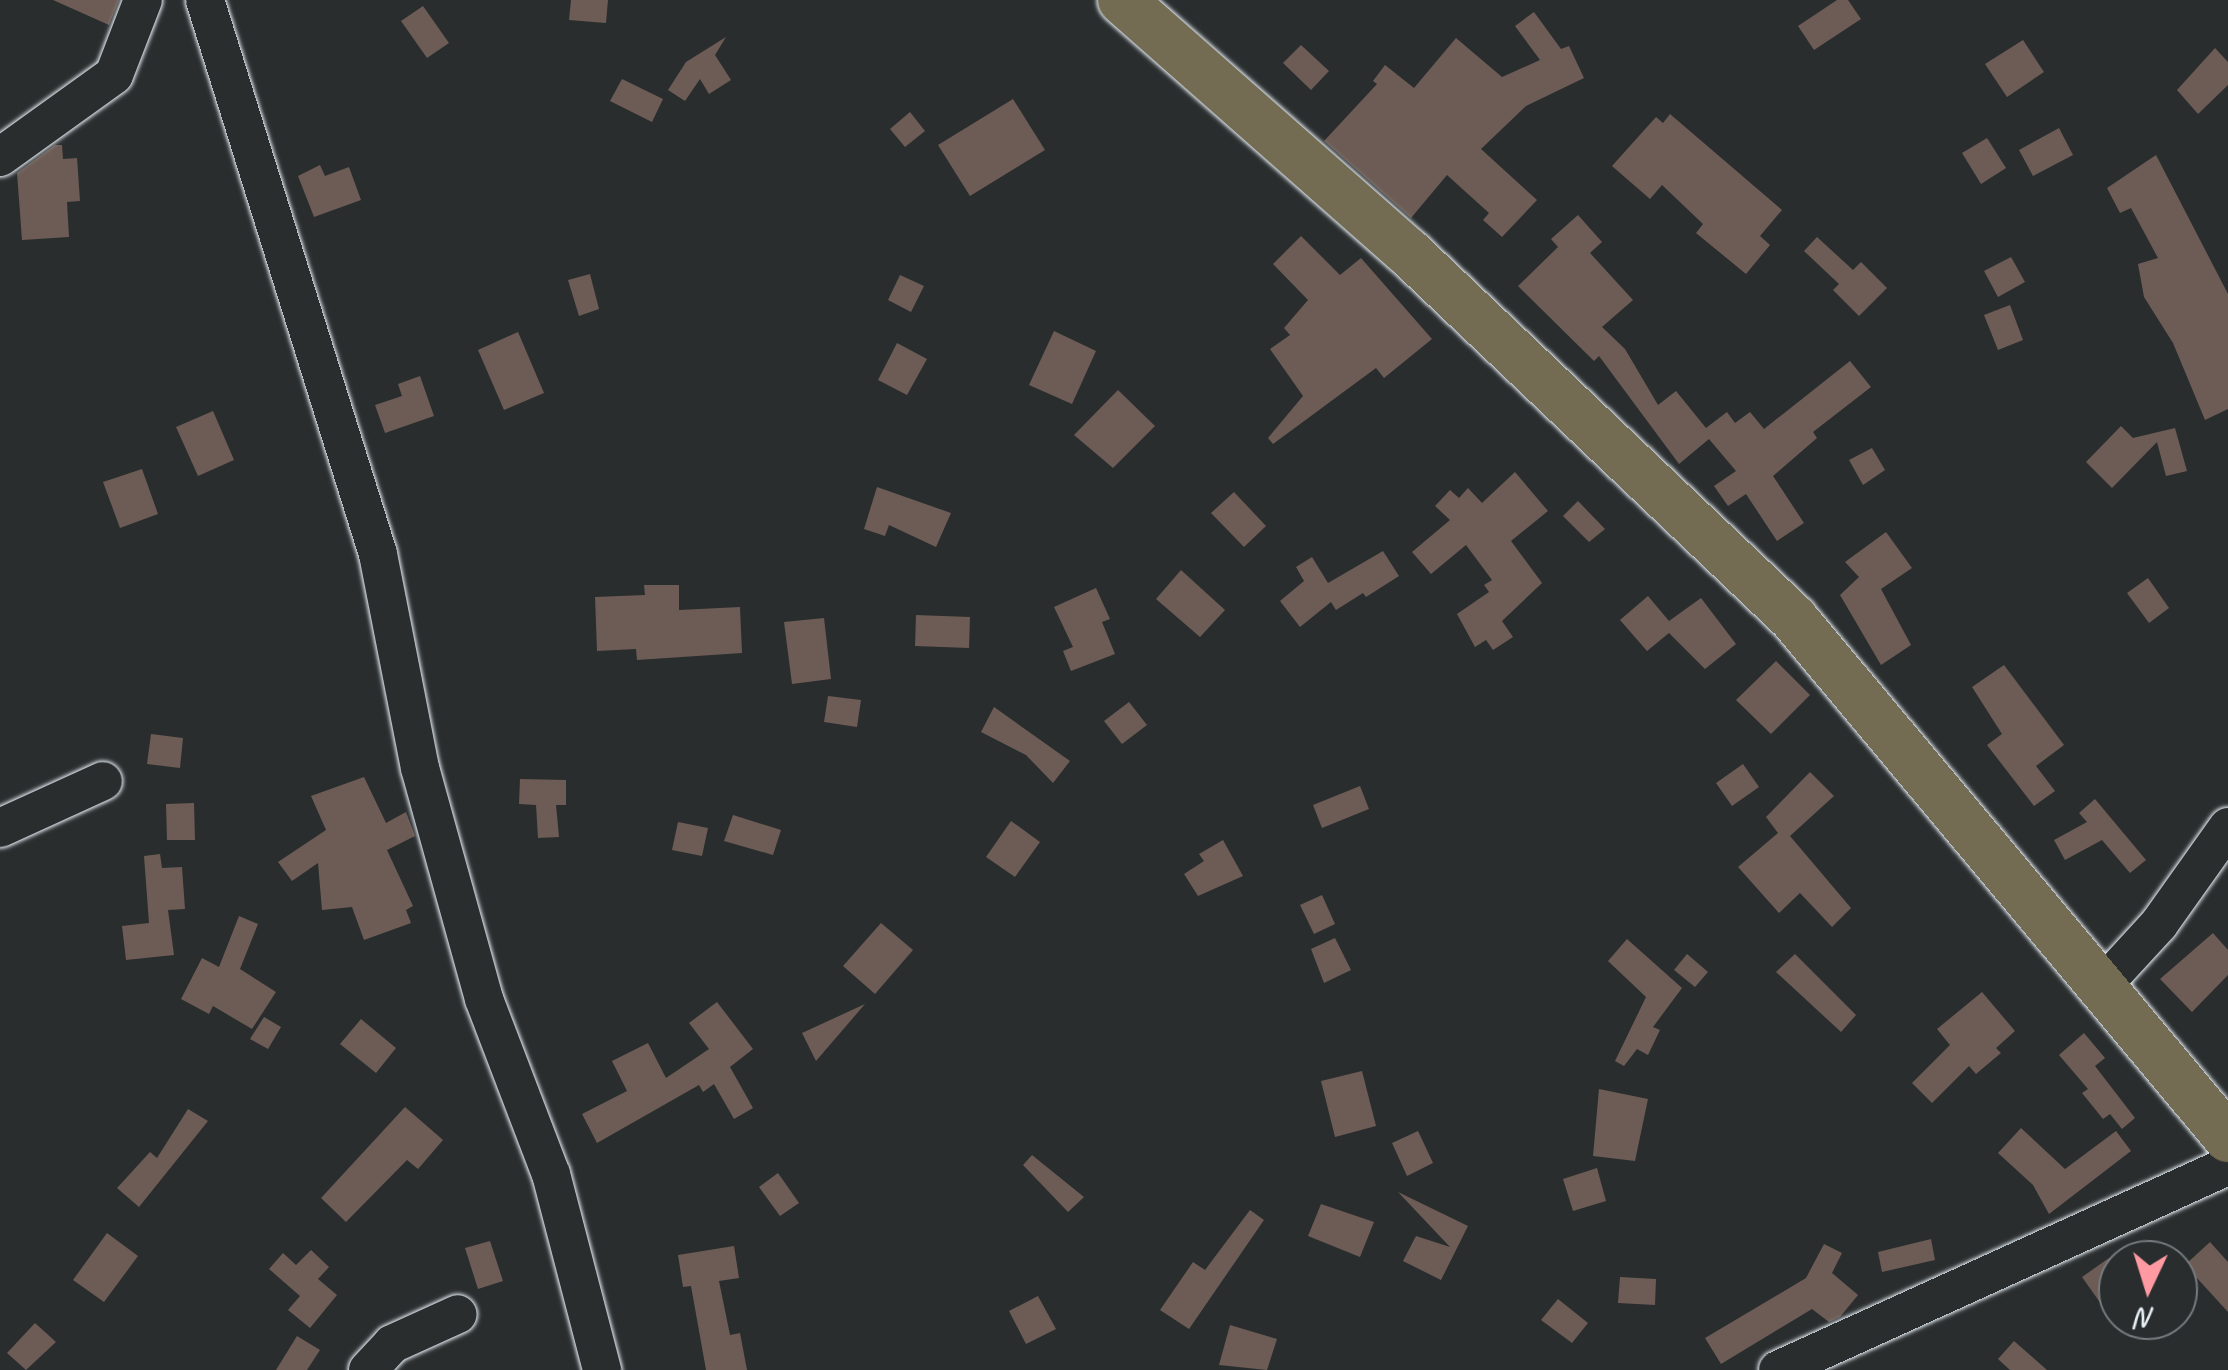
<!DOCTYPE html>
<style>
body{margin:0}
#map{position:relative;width:2228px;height:1370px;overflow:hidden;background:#2a2d2e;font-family:Caveat,sans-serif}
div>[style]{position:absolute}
.building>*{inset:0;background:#6c5c55}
.roads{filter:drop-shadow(0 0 2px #e8f1f8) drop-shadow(0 0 2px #e8f1f8)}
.minor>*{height:38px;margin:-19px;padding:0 19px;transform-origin:19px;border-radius:19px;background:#2a2d2e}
.major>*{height:48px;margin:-24px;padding:0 24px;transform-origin:24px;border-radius:24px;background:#736b52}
span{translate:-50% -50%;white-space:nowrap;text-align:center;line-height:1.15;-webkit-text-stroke:8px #2a2d2e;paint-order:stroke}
.north{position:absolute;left:2098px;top:1240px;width:100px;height:100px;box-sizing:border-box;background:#2a2d2e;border:2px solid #767b7f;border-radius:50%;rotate:184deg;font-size:28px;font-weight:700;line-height:40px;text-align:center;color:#e8f1f8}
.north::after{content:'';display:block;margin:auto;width:35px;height:45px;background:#ff9aa2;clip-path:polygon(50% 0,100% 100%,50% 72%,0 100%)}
</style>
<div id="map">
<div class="building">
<div style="clip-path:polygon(53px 0,119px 0,109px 25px)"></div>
<div style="clip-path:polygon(571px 0,608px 0,606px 23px,569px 20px)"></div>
<div style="clip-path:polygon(1837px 0,1848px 0,1861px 19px,1814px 50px,1798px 26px)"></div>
<div style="clip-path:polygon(423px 6px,449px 43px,427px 58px,401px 21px)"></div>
<div style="clip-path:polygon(1534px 12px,1561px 49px,1569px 46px,1584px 78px,1526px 106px,1481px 149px,1537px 200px,1502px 237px,1483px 220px,1489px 213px,1447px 175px,1411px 218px,1324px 141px,1377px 84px,1373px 81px,1385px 65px,1414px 88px,1456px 38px,1502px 77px,1540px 60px,1515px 26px)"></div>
<div style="clip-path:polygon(726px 37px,715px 55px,731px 80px,709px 94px,700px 79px,685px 101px,668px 90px,686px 62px)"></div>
<div style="clip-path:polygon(2023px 40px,2044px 72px,2007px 97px,1985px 64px)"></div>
<div style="clip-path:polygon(1301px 45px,1329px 71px,1311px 90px,1283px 63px)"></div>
<div style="clip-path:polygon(2215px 48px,2228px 62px,2228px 85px,2198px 114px,2177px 90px)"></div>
<div style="clip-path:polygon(622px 79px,663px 99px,652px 122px,610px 101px)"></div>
<div style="clip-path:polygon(1013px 99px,1045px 150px,970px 196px,938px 145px)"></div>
<div style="clip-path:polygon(910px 112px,925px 131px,905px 147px,890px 129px)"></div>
<div style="clip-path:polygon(1670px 114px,1782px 210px,1760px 236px,1770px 245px,1746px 274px,1696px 233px,1703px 224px,1662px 185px,1650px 199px,1612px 166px,1656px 117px,1663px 123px)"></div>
<div style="clip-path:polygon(2059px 128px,2073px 155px,2033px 176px,2019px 150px)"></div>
<div style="clip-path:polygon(1987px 138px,2006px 168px,1981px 184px,1962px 153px)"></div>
<div style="clip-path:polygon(55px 145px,62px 145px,63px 159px,77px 158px,80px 201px,67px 202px,69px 237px,22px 240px,17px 173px)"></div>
<div style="clip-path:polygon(2156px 155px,2228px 294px,2228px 409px,2205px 420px,2173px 343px,2144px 297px,2138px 264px,2158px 258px,2131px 208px,2120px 213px,2107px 188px)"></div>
<div style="clip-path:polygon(320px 165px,325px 176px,349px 167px,361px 200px,314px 217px,298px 176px)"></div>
<div style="clip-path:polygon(1578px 215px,1602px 242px,1590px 253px,1633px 300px,1602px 327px,1625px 349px,1658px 405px,1676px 391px,1706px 428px,1727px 412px,1735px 423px,1750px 412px,1764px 429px,1850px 361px,1871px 387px,1813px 432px,1817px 438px,1773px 476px,1804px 523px,1777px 541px,1746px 494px,1728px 506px,1714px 486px,1736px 471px,1709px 439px,1679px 464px,1599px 356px,1594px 361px,1518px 286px,1558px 247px,1551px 239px)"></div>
<div style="clip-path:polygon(1301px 236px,1340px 275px,1361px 258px,1432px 339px,1384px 378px,1376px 368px,1273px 444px,1268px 438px,1303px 396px,1270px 349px,1290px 335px,1284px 328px,1308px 300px,1273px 264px)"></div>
<div style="clip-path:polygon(1817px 237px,1853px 270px,1861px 262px,1887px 288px,1859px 316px,1833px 290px,1839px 284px,1804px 251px)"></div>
<div style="clip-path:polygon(2011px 257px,2025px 282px,1998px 297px,1984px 271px)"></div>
<div style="clip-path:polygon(590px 274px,599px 309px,579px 316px,568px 280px)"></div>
<div style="clip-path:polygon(900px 275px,924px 286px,911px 312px,888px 300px)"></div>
<div style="clip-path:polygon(2010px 305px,2023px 340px,1998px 350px,1984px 315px)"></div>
<div style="clip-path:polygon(1054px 331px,1096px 351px,1072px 404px,1029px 385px)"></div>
<div style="clip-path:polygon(518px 332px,544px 393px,504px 410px,478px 350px)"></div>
<div style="clip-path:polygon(897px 343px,927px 359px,907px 395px,878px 380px)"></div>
<div style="clip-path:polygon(420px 376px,434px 416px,385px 433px,375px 405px,402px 396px,398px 384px)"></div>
<div style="clip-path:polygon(1118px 390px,1155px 426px,1113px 468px,1074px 435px)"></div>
<div style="clip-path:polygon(213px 411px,234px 460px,198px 476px,176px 427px)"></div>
<div style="clip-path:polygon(2121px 426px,2133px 438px,2175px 428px,2187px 471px,2166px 476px,2157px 442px,2112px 488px,2086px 462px)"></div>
<div style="clip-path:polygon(1872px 448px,1885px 470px,1863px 485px,1849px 460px)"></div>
<div style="clip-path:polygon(142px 469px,158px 514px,120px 528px,103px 482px)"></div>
<div style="clip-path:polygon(1515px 472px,1548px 511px,1511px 541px,1542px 583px,1502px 621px,1513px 637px,1493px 650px,1486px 640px,1475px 647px,1457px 614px,1489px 592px,1484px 585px,1492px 580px,1466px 545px,1431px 574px,1412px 552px,1450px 520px,1435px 506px,1450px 490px,1459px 498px,1468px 488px,1482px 503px)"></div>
<div style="clip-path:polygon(877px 487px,951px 513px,936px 547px,889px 525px,885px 536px,864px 529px)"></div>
<div style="clip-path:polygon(1234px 492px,1266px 526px,1244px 547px,1211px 513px)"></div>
<div style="clip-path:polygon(1578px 501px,1605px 529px,1589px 542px,1563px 516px)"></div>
<div style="clip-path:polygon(1886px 532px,1912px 568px,1881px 589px,1911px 645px,1881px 665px,1840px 595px,1859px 577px,1845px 562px)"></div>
<div style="clip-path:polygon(1383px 551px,1399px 576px,1366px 597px,1363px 593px,1336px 610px,1331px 602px,1300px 627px,1280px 601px,1304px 581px,1296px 567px,1312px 557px,1328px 583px)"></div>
<div style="clip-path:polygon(1181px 570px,1225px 610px,1200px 637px,1156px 599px)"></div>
<div style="clip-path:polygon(2148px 578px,2169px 608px,2149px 623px,2127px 593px)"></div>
<div style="clip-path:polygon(644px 585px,679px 585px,679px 610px,740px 607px,742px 653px,637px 660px,636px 649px,597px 651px,595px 597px,645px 595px)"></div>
<div style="clip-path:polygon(1096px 588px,1110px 619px,1102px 622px,1115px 654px,1071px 671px,1063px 651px,1073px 647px,1054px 607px)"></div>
<div style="clip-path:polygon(1648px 596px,1669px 621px,1701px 598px,1736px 644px,1705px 669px,1669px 633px,1647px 651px,1620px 620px)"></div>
<div style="clip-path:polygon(916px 615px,970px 617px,969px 648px,915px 646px)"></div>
<div style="clip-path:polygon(824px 618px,831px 679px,792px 684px,784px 622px)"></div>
<div style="clip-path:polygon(1776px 661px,1810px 695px,1771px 734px,1736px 700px)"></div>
<div style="clip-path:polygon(2004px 665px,2064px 745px,2036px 766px,2055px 791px,2034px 806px,1987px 745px,2002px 734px,1972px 687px)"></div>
<div style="clip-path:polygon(828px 696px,861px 700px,857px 727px,824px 722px)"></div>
<div style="clip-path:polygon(1129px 702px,1147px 725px,1122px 744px,1104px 721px)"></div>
<div style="clip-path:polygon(994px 707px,1070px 761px,1053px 783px,1026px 755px,981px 732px)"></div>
<div style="clip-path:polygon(151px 734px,183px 738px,180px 768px,147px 764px)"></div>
<div style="clip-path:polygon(1743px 764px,1759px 787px,1732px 806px,1716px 783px)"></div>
<div style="clip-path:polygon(1810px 772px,1834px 796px,1790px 836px,1851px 908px,1832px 927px,1800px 893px,1779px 913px,1738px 867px,1778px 833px,1766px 817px)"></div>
<div style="clip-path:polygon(364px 777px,386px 823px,406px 812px,415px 836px,387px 850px,413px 906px,406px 910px,411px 923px,364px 940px,352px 907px,322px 910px,318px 863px,292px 881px,278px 862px,326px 830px,311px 796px)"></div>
<div style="clip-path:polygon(520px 779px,566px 780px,566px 805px,556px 805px,559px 837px,538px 838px,536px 805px,519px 804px)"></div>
<div style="clip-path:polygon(1360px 786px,1369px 809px,1322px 828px,1313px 805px)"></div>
<div style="clip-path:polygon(2095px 799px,2146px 860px,2130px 873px,2102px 840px,2065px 860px,2054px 840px,2087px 822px,2079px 813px)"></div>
<div style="clip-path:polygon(194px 803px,195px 840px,167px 840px,166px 804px)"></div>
<div style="clip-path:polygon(733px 815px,781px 830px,773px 855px,724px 841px)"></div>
<div style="clip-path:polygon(1011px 821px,1040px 842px,1015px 877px,986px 857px)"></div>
<div style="clip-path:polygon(678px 822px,708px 828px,702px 856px,672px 850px)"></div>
<div style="clip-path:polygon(1223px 840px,1243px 876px,1198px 896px,1184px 874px,1204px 861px,1199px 854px)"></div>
<div style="clip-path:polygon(160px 854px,162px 868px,182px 867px,185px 909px,168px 910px,174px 955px,126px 960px,122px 926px,149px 923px,144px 856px)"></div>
<div style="clip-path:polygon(1322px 895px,1335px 924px,1314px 934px,1300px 905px)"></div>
<div style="clip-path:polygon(239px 916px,258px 924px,240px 969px,276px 992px,252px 1029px,213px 1006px,209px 1014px,181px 999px,202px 958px,219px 967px)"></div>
<div style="clip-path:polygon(881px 923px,913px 950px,875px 994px,843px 966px)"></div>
<div style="clip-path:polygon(2213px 933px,2228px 950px,2228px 975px,2192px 1012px,2160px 979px)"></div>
<div style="clip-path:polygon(1335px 938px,1351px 970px,1324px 983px,1311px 949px)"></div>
<div style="clip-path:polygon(1627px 939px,1682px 988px,1653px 1027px,1660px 1030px,1648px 1055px,1637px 1049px,1624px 1066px,1615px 1061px,1646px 997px,1608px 961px)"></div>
<div style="clip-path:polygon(1687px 954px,1708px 972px,1695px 987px,1674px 970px)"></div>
<div style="clip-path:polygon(1795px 954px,1856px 1015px,1841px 1032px,1776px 972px)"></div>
<div style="clip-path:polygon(1982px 992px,2015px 1031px,1996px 1048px,2001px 1053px,1976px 1074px,1969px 1066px,1932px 1103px,1912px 1083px,1950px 1045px,1937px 1029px)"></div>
<div style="clip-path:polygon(717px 1002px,753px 1049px,730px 1067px,753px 1108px,734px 1119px,714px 1084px,703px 1092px,699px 1085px,597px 1143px,582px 1114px,627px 1091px,612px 1061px,648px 1043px,666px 1078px,709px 1049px,689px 1023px)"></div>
<div style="clip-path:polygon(865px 1004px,816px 1061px,802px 1033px)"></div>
<div style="clip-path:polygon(264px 1017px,281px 1027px,268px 1049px,250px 1039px)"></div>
<div style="clip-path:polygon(361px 1019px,396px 1048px,376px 1073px,340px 1044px)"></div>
<div style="clip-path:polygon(2084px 1033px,2105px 1058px,2095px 1066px,2135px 1118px,2122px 1129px,2110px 1114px,2103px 1119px,2082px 1093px,2088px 1089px,2059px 1055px)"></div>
<div style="clip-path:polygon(1362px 1071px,1376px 1126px,1335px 1137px,1321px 1081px)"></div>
<div style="clip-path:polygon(1599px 1089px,1648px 1099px,1635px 1161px,1593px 1156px)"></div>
<div style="clip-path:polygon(405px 1107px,443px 1140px,418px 1169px,407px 1160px,346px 1222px,321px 1198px)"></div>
<div style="clip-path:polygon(188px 1109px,208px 1121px,139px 1207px,117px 1188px,150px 1152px,157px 1158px)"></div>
<div style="clip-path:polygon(2021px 1128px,2065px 1169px,2116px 1131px,2131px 1151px,2049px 1214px,2033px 1185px,1998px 1153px)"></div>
<div style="clip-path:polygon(1418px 1131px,1433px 1163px,1407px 1176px,1392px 1143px)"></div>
<div style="clip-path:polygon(1032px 1155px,1084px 1197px,1068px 1212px,1023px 1165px)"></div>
<div style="clip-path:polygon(1597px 1168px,1606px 1201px,1573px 1211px,1563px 1179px)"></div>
<div style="clip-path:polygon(778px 1173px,799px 1203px,780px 1216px,759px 1187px)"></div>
<div style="clip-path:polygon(1398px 1192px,1468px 1226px,1441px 1280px,1403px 1261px,1416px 1236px,1450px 1247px)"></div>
<div style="clip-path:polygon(1321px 1204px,1374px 1222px,1360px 1257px,1308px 1236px)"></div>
<div style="clip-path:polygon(1250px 1210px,1264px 1220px,1189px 1329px,1160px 1310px,1193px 1262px,1205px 1270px)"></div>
<div style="clip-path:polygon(107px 1233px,138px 1256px,104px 1302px,73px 1280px)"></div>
<div style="clip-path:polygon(1931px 1239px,1935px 1260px,1882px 1272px,1878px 1252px)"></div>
<div style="clip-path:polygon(490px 1241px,503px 1281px,478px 1289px,465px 1248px)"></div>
<div style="clip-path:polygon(2210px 1242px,2228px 1262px,2228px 1312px,2185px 1265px)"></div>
<div style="clip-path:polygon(1824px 1244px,1842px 1253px,1832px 1273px,1858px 1295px,1840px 1317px,1829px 1322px,1812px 1309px,1721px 1364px,1705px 1338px,1806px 1278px)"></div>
<div style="clip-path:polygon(734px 1246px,739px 1278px,719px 1281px,730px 1335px,740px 1333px,747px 1370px,706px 1370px,691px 1286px,683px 1287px,678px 1255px)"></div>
<div style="clip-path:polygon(311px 1250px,329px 1267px,318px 1279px,337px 1295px,310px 1328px,288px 1310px,300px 1296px,269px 1269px,283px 1253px,296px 1265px)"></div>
<div style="clip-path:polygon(2109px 1258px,2118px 1269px,2118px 1328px,2082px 1277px)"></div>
<div style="clip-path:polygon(1620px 1277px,1656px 1279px,1655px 1305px,1618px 1303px)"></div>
<div style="clip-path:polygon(1038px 1296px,1056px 1329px,1026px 1344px,1009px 1311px)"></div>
<div style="clip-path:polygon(1558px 1299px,1588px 1323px,1572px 1343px,1541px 1320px)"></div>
<div style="clip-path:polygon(35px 1323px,56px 1342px,26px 1370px,7px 1353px)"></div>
<div style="clip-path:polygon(1230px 1325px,1277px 1339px,1267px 1370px,1219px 1365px)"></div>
<div style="clip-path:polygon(297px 1336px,320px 1350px,307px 1370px,276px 1370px)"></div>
<div style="clip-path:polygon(2014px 1341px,2047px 1370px,2010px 1370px,1998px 1359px)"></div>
</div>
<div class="roads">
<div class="minor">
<div style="left:205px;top:0;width:580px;rotate:72.66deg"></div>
<div style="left:378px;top:554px;width:218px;rotate:78.9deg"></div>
<div style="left:420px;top:768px;width:240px;rotate:74.5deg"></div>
<div style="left:484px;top:999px;width:187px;rotate:69.1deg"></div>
<div style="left:551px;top:1174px;width:203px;rotate:75.4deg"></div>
<div style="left:0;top:157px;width:140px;rotate:-35.7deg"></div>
<div style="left:114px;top:75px;width:80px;rotate:-68.9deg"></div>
<div style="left:0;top:828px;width:113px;rotate:-24.5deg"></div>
<div style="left:2103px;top:985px;width:83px;rotate:-47.4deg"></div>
<div style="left:2159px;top:924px;width:119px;rotate:-54.6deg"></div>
<div style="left:368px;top:1370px;width:35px;rotate:-47deg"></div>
<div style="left:392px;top:1344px;width:72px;rotate:-24.4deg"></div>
<div style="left:1778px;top:1370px;width:494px;rotate:-24.4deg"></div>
</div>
<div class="major">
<div style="left:1122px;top:0;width:380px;rotate:41.4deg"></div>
<div style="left:1407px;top:251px;width:533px;rotate:43.55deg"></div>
<div style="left:1793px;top:618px;width:678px;rotate:50.09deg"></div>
</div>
</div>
<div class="north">N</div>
</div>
